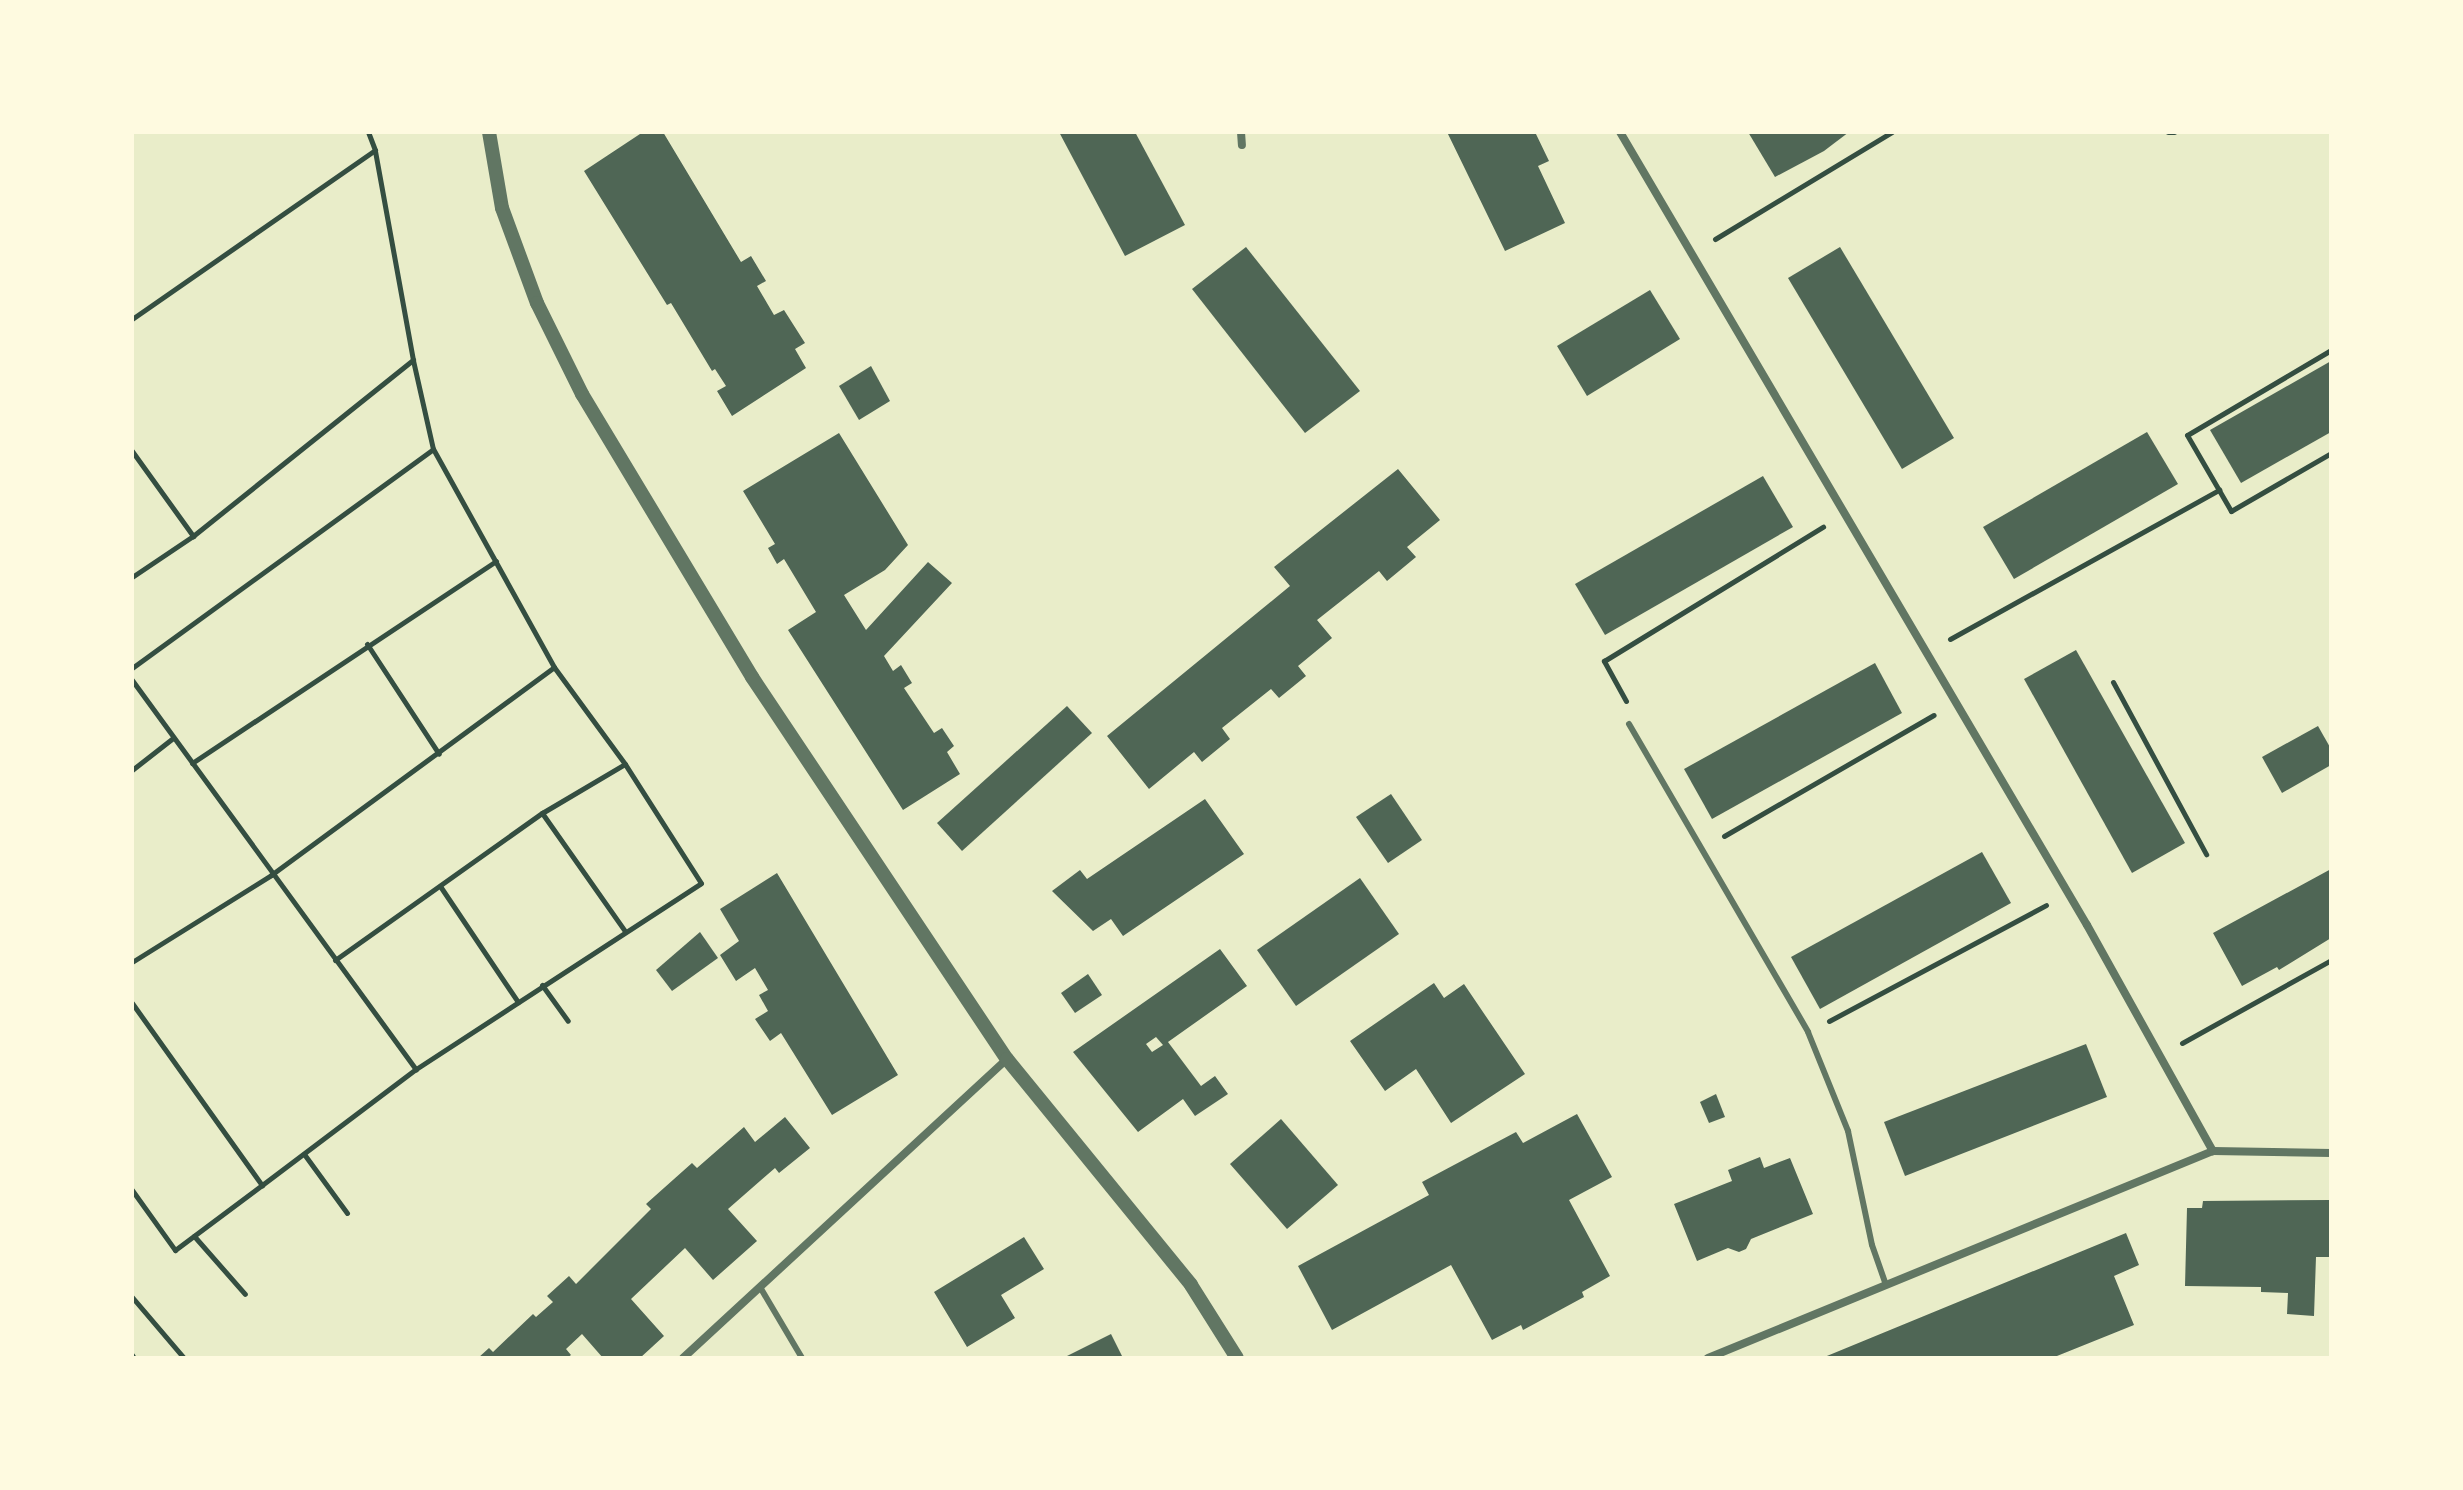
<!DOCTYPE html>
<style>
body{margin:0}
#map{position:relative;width:2463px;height:1490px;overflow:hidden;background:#e9edc9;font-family:Signika,sans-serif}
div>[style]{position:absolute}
.building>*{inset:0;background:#4f6655}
.path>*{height:5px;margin:-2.5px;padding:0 2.5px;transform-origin:2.5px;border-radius:2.5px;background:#344e41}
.service>*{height:6px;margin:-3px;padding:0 3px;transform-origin:3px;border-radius:3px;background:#617663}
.minor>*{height:8px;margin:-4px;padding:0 4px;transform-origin:4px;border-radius:4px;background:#617663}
.tertiary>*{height:14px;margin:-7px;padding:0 7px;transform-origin:7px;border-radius:7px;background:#617663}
span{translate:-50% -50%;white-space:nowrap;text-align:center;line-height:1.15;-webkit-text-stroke:7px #fefae0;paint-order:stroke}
.frame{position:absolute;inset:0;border:134px solid #fefae0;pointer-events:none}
</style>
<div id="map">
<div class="building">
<div style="clip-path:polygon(643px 132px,663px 132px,741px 262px,751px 256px,766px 281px,757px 286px,774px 315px,784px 310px,805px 343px,795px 349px,806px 368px,732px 416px,717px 391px,726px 386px,715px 369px,712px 371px,671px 303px,667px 305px,584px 171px)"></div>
<div style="clip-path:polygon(1059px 132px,1135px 132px,1185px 225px,1125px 256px)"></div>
<div style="clip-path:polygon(1447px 132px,1535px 132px,1549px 161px,1538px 166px,1565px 223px,1505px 251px)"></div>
<div style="clip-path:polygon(1748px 132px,1849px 132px,1824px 151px,1775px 177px)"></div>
<div style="clip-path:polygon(1246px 247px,1360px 391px,1305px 433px,1192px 289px)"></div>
<div style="clip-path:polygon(1840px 247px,1954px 438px,1902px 469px,1788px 278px)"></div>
<div style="clip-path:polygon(1650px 290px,1680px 339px,1587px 396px,1557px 346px)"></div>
<div style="clip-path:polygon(2331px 361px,2331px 432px,2241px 483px,2210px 430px)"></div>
<div style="clip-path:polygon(871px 366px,890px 401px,859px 420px,839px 386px)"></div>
<div style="clip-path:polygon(2147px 432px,2178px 484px,2014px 579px,1983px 527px)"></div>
<div style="clip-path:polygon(839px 433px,908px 545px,885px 570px,844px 595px,866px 630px,928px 562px,952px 583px,884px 656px,893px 671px,901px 665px,912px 683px,904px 688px,934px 733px,942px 728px,954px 746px,947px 752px,960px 774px,903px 810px,788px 630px,816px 612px,784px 559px,777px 564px,768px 548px,775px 544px,743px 491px)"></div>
<div style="clip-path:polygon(1398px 469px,1440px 520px,1407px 547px,1416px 557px,1387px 581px,1379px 571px,1317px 620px,1332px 638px,1298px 666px,1306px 676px,1279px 698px,1271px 689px,1222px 728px,1230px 739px,1202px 762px,1194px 752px,1149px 789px,1107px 736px,1290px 586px,1274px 567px)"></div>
<div style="clip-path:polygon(1763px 476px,1793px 527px,1605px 635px,1575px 584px)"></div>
<div style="clip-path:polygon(2076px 650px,2185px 843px,2132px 873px,2024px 679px)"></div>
<div style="clip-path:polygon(1875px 663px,1902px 713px,1712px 819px,1684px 769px)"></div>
<div style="clip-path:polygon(1067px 706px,1092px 733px,962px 851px,937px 823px)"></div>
<div style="clip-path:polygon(2318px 726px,2331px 749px,2331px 765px,2282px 793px,2262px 757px)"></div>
<div style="clip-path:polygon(1391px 794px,1422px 840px,1388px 863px,1356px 817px)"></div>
<div style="clip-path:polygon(1205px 799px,1244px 854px,1123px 936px,1111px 919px,1093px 931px,1052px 891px,1080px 870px,1087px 879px)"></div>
<div style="clip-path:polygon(1982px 852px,2011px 903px,1820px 1009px,1791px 957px)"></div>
<div style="clip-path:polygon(2331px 869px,2331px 938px,2279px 970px,2277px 967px,2242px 986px,2213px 933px)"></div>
<div style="clip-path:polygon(777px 873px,898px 1075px,832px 1115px,781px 1033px,770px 1041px,755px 1019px,768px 1011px,759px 995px,768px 990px,755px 968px,736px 981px,720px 955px,739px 941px,720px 909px)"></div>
<div style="clip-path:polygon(1360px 878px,1399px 934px,1296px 1006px,1257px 950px)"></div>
<div style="clip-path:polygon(700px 932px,718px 958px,672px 991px,656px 970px)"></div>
<div style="clip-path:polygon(evenodd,1220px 949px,1247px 986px,1168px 1042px,1201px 1086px,1215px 1076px,1228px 1094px,1195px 1116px,1183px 1099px,1138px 1132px,1073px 1052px,1220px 949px,1156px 1037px,1163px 1045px,1152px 1052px,1146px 1044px,1156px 1037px)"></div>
<div style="clip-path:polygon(1088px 974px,1102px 995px,1075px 1013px,1061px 993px)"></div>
<div style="clip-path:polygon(1434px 983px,1444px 998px,1464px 984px,1525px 1074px,1451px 1123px,1416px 1069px,1385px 1091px,1350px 1041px)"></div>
<div style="clip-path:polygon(2086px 1044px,2107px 1097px,1905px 1176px,1884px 1122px)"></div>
<div style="clip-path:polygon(1716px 1094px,1725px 1117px,1709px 1123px,1700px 1102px)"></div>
<div style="clip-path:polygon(1577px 1114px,1612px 1177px,1569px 1200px,1610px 1276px,1582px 1292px,1584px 1297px,1523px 1330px,1521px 1325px,1492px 1340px,1451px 1265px,1332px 1330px,1298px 1266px,1429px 1195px,1422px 1182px,1516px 1132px,1523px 1143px)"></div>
<div style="clip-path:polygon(785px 1117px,810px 1148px,779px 1173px,775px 1168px,728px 1209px,757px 1241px,713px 1280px,685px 1248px,631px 1299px,664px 1336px,640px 1358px,603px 1358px,582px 1334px,566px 1349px,571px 1355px,567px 1358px,478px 1358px,489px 1348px,493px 1352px,533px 1314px,536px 1317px,553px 1302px,547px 1296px,569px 1276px,576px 1284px,651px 1209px,646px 1204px,692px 1163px,697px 1168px,744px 1127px,755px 1142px)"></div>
<div style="clip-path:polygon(1281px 1119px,1338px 1185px,1287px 1229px,1230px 1164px)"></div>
<div style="clip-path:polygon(1760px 1157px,1764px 1168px,1790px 1158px,1813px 1214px,1751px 1239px,1746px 1249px,1739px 1252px,1728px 1248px,1697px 1261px,1674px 1204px,1732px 1181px,1728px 1170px)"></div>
<div style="clip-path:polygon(2331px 1200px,2331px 1257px,2316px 1257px,2314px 1316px,2287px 1314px,2288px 1293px,2261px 1292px,2261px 1287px,2185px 1286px,2187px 1208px,2202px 1208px,2203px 1201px)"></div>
<div style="clip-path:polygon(2126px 1233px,2139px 1265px,2114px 1276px,2134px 1325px,2052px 1358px,1822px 1358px)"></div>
<div style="clip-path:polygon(1024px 1237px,1044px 1269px,1001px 1295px,1015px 1318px,967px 1347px,934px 1292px)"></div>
<div style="clip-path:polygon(1111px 1334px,1123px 1358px,1063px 1358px)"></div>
</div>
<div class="path">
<div style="left:2168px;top:132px;width:6px"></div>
<div style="left:1715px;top:239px;width:207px;rotate:-31.2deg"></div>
<div style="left:132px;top:319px;width:296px;rotate:-34.8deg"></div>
<div style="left:2331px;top:350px;width:167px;rotate:149.4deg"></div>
<div style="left:2187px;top:435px;width:88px;rotate:59.9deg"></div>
<div style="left:2231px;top:511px;width:116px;rotate:-30.1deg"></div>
<div style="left:132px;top:451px;width:105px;rotate:54.3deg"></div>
<div style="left:132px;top:577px;width:73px;rotate:-33.9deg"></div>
<div style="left:193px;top:536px;width:282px;rotate:-38.7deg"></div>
<div style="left:1950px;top:639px;width:308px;rotate:-29deg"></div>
<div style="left:367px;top:644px;width:131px;rotate:56.8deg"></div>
<div style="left:132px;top:668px;width:372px;rotate:-36deg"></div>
<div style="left:132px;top:680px;width:482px;rotate:53.9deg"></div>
<div style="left:2113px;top:682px;width:196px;rotate:61.6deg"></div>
<div style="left:1626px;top:701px;width:46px;rotate:-118.8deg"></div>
<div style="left:1604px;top:661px;width:257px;rotate:-31.5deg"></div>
<div style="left:192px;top:763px;width:365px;rotate:-33.6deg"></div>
<div style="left:132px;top:770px;width:52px;rotate:-38deg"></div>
<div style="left:542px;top:813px;width:144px;rotate:54.9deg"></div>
<div style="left:1724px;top:836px;width:242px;rotate:-30deg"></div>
<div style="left:440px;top:886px;width:140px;rotate:56.1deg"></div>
<div style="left:335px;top:960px;width:254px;rotate:-35.4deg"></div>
<div style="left:542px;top:813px;width:96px;rotate:-30.6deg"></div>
<div style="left:132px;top:962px;width:164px;rotate:-32deg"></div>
<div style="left:271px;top:875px;width:351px;rotate:-36.3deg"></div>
<div style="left:542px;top:985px;width:44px;rotate:54.2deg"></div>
<div style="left:132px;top:1003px;width:224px;rotate:54.5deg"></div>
<div style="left:262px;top:1185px;width:193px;rotate:-37deg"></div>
<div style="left:416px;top:1069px;width:340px;rotate:-33.1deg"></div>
<div style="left:701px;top:883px;width:141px;rotate:-122.6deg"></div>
<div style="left:625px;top:764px;width:120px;rotate:-126.2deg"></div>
<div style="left:554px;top:667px;width:249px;rotate:-119deg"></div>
<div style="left:433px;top:449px;width:91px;rotate:-102.7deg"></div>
<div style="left:413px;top:360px;width:213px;rotate:-100.3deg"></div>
<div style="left:375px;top:150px;width:19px;rotate:-111deg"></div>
<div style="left:1829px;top:1021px;width:246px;rotate:-28.1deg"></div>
<div style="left:2182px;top:1043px;width:171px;rotate:-29.1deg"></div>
<div style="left:304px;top:1154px;width:73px;rotate:53.9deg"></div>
<div style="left:132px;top:1190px;width:74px;rotate:54.4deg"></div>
<div style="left:175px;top:1250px;width:109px;rotate:-36.8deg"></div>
<div style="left:194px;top:1236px;width:77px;rotate:48.7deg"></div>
<div style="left:132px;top:1297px;width:80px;rotate:49.6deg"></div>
<div style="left:132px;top:1355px;width:4px;rotate:56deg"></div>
</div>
<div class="service">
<div style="left:1629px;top:724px;width:356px;rotate:59.8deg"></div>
<div style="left:1808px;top:1032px;width:107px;rotate:68deg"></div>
<div style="left:1848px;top:1131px;width:116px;rotate:78.1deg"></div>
<div style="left:1872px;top:1245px;width:42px;rotate:70.7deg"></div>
<div style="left:760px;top:1287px;width:82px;rotate:59.4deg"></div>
</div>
<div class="minor">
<div style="left:1241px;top:132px;width:13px;rotate:86deg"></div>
<div style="left:1620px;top:132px;width:920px;rotate:59.51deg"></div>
<div style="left:2087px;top:925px;width:259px;rotate:60.9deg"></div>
<div style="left:683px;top:1358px;width:441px;rotate:-42.7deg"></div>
<div style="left:1708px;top:1358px;width:546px;rotate:-22.29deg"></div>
<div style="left:2213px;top:1151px;width:118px;rotate:1deg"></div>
</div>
<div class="tertiary">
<div style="left:489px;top:132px;width:77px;rotate:80.3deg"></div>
<div style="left:502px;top:208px;width:101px;rotate:69.8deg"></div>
<div style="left:537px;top:303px;width:102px;rotate:63.7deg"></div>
<div style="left:582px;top:394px;width:330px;rotate:59deg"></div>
<div style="left:752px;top:677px;width:459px;rotate:56.3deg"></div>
<div style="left:1007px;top:1059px;width:291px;rotate:50.8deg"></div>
<div style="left:1191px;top:1285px;width:86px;rotate:57.8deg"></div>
</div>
<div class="frame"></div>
</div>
